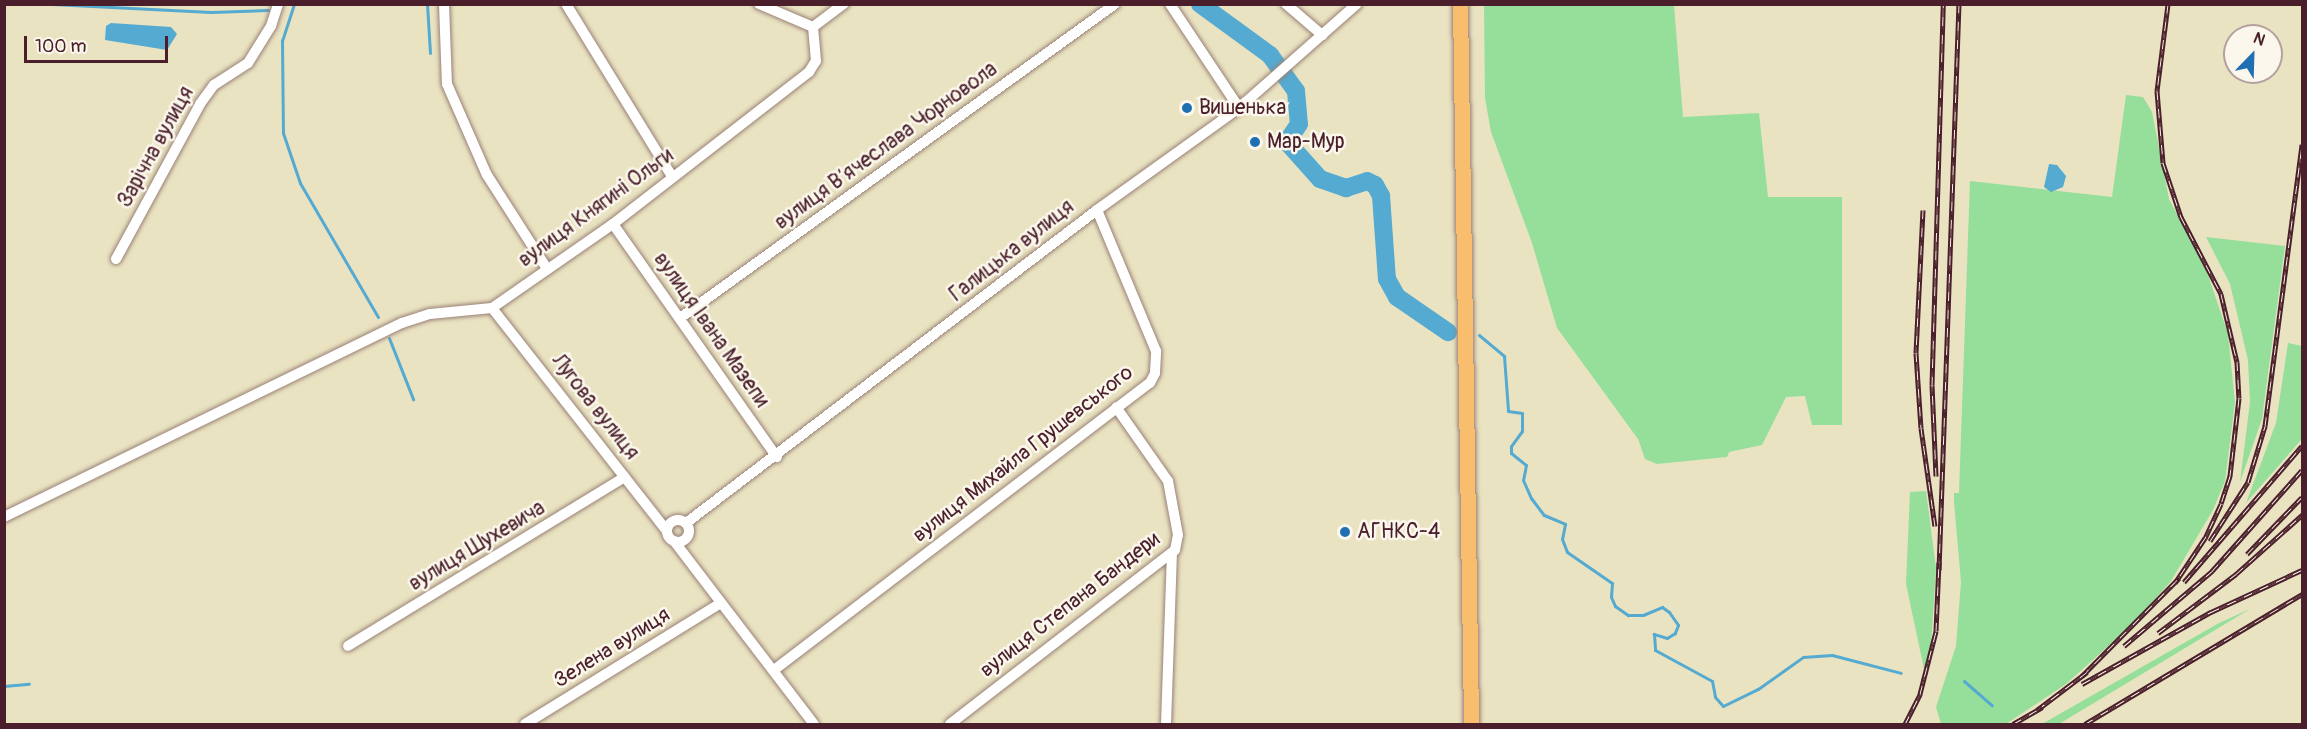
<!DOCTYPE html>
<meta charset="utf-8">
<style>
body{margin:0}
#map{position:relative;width:2307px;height:729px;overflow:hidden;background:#eae3c2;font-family:Pangolin,sans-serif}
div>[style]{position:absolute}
.green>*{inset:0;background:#95df9b}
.water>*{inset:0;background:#54aad1}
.stream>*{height:3px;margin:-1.5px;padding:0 1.5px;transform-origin:1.5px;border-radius:1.5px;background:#54aad1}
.river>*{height:18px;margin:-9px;padding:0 9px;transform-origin:9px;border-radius:9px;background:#54aad1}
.roads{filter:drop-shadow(0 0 2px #9a8176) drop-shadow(0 0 2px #9a8176)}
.minor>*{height:10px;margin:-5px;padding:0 5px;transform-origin:5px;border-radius:5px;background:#fff}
.minor>.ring{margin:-5px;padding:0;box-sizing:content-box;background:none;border:10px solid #fff;border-radius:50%}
.highway>*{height:15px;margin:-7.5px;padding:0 7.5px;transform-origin:7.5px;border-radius:7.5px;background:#f9be6d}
.rail>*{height:5px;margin-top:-2.5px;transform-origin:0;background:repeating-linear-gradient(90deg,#fbf7ec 0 9px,#4a1f2b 0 18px);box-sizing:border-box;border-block:2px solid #4a1f2b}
.dots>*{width:16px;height:16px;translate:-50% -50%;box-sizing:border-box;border:3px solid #fbf7ec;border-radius:50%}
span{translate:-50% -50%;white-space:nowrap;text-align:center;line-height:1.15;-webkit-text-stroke:5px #fbf7ec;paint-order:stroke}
.poi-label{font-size:21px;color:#4a1f2b}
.left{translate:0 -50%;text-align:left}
.street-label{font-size:21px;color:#4a1f2b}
.frame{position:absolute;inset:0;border:6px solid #4a1f2b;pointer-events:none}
.north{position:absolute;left:2223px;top:24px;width:60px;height:60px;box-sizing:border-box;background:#fbf7ec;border:2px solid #b4a19f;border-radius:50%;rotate:23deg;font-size:16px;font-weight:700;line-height:24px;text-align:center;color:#4a1f2b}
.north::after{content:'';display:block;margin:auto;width:21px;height:27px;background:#1f6fb2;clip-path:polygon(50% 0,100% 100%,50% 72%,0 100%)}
.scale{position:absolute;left:24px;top:36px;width:144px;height:27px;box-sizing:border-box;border:3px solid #4a1f2b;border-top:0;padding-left:8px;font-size:18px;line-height:21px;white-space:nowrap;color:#4a1f2b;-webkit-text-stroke:4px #fbf7ec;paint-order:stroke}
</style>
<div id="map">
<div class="green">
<div style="clip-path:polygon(1484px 5px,1674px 5px,1683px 117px,1759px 113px,1768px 197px,1842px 197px,1842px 425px,1812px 425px,1805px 396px,1786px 397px,1762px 445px,1729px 452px,1727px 457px,1657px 464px,1645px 459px,1638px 439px,1557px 328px,1532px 243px,1491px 132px,1485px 98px)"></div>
<div style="clip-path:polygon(2126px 95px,2143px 97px,2152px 112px,2169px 199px,2205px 266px,2228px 334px,2235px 402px,2225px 481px,2213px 510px,2171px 581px,2134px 623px,2066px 684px,2006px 724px,1941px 724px,1936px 707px,1956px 646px,1961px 582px,1954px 502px,1954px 493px,1959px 493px,1970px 181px,2112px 197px)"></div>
<div style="clip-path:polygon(2206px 237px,2285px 246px,2262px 419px,2240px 482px,2250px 402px,2248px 360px,2230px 284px)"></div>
<div style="clip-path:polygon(2288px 343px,2302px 346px,2302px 439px,2246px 503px,2276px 423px)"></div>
<div style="clip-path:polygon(1926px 491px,1936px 568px,1931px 647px,1924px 669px,1906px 584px,1910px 492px)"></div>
<div style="clip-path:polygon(2250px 609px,2059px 724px,2042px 724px,2219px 623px)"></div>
</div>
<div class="water">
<div style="clip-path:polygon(111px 23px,171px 27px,177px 34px,167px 50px,105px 40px,106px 26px)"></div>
<div style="clip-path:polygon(2049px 164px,2057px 165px,2066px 176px,2063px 187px,2051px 192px,2044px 187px)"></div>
</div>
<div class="stream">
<div style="left:52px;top:4px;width:159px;rotate:2.9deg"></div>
<div style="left:211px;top:12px;width:57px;rotate:-2deg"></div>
<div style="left:294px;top:4px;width:38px;rotate:108deg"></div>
<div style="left:282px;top:40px;width:93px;rotate:89.4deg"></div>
<div style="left:283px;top:133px;width:53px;rotate:71.2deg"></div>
<div style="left:300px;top:183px;width:155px;rotate:59.8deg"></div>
<div style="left:427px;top:4px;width:49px;rotate:86.5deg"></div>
<div style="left:1479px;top:335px;width:33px;rotate:40deg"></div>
<div style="left:1504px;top:356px;width:55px;rotate:85.8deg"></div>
<div style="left:1508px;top:411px;width:14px;rotate:8deg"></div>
<div style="left:1522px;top:413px;width:18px;rotate:90deg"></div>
<div style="left:1522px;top:431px;width:19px;rotate:126deg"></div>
<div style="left:1511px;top:446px;width:7px;rotate:90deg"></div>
<div style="left:1511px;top:453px;width:19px;rotate:39deg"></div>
<div style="left:1526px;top:465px;width:15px;rotate:101deg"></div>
<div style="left:1523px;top:480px;width:20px;rotate:66deg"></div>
<div style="left:1531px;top:498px;width:21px;rotate:53deg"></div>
<div style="left:1544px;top:515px;width:23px;rotate:23deg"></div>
<div style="left:1565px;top:524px;width:15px;rotate:101deg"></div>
<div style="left:1562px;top:539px;width:14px;rotate:69deg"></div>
<div style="left:1567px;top:552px;width:55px;rotate:34.6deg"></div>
<div style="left:1612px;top:583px;width:14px;rotate:94deg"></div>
<div style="left:1611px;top:597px;width:10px;rotate:66deg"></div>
<div style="left:1615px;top:606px;width:16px;rotate:35deg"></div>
<div style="left:1628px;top:615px;width:15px"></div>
<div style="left:1643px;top:615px;width:21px;rotate:-23deg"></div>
<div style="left:1662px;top:607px;width:9px;rotate:36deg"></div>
<div style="left:1669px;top:612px;width:16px;rotate:55deg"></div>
<div style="left:1678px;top:625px;width:9px;rotate:111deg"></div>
<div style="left:1675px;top:633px;width:9px;rotate:148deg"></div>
<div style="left:1667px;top:638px;width:14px;rotate:-163deg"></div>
<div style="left:1654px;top:634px;width:16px;rotate:86deg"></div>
<div style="left:1655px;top:650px;width:65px;rotate:28.5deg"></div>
<div style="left:1712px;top:681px;width:16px;rotate:79deg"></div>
<div style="left:1715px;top:697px;width:12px;rotate:48deg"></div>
<div style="left:1723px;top:706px;width:39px;rotate:-26deg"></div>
<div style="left:1758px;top:689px;width:55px;rotate:-35.4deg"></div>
<div style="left:1803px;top:657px;width:29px;rotate:-4deg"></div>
<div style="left:1832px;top:655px;width:71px;rotate:14.6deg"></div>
<div style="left:389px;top:338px;width:66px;rotate:68.5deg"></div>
<div style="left:1964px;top:681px;width:37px;rotate:41deg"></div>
<div style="left:4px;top:686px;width:25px;rotate:-5deg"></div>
</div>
<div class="river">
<div style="left:1200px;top:4px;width:87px;rotate:36.1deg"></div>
<div style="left:1270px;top:55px;width:44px;rotate:54.2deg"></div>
<div style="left:1296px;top:91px;width:33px;rotate:85deg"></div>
<div style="left:1299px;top:124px;width:22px;rotate:124deg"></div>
<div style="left:1287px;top:142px;width:50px;rotate:48.3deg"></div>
<div style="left:1320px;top:179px;width:28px;rotate:19deg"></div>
<div style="left:1346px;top:188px;width:22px;rotate:-18deg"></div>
<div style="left:1367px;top:181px;width:9px;rotate:27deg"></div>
<div style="left:1375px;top:185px;width:13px;rotate:61deg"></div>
<div style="left:1381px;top:196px;width:83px;rotate:85.9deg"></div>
<div style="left:1387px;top:279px;width:21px;rotate:61deg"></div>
<div style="left:1397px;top:297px;width:62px;rotate:34.5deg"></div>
</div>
<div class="roads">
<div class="minor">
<div style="left:444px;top:4px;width:80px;rotate:87.9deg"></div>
<div style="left:447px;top:84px;width:99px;rotate:66.3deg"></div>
<div style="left:487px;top:175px;width:112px;rotate:57.4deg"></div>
<div style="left:566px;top:4px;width:202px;rotate:58.4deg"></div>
<div style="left:759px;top:4px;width:59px;rotate:23.1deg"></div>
<div style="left:1170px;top:4px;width:125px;rotate:56.4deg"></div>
<div style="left:1286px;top:4px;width:48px;rotate:40.7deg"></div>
<div style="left:813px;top:27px;width:39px;rotate:-37deg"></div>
<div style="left:613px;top:224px;width:285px;rotate:54.9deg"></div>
<div style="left:116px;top:259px;width:176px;rotate:-61.5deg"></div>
<div style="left:200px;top:104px;width:24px;rotate:-54deg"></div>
<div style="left:214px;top:85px;width:40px;rotate:-32.9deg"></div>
<div style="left:248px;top:63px;width:44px;rotate:-58.1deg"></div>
<div style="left:271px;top:26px;width:23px;rotate:-72deg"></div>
<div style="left:492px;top:308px;width:283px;rotate:51.9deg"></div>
<div style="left:680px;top:318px;width:536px;rotate:-35.82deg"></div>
<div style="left:4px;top:517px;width:443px;rotate:-26deg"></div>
<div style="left:402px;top:323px;width:29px;rotate:-18deg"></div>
<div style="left:430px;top:314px;width:62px;rotate:-5.5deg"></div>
<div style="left:492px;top:308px;width:147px;rotate:-34.8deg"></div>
<div style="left:613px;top:224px;width:248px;rotate:-37.8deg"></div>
<div style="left:809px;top:72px;width:13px;rotate:-58deg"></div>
<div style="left:816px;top:61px;width:34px;rotate:-95deg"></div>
<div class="ring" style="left:667px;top:520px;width:12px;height:12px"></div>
<div style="left:686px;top:523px;width:517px;rotate:-37.29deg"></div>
<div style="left:1097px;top:210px;width:175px;rotate:-35.7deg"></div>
<div style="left:1239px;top:108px;width:157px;rotate:-41.4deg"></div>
<div style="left:674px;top:541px;width:230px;rotate:52.6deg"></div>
<div style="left:348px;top:646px;width:324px;rotate:-31.4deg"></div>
<div style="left:774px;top:670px;width:473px;rotate:-37.4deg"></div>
<div style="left:1150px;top:383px;width:11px;rotate:-63deg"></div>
<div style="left:1155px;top:373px;width:22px;rotate:-87deg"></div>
<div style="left:1156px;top:351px;width:153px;rotate:-112.7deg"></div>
<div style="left:525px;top:724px;width:228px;rotate:-31.7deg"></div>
<div style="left:950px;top:724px;width:284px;rotate:-37.7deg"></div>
<div style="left:1175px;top:550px;width:15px;rotate:-79deg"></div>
<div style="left:1178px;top:535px;width:55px;rotate:-100.5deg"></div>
<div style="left:1168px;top:481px;width:90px;rotate:-125.1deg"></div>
<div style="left:1166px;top:724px;width:169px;rotate:-88deg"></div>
</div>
<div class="highway">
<div style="left:1460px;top:4px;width:720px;rotate:89.12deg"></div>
</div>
</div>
<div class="rail">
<div style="left:2168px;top:4px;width:88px;rotate:97.2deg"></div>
<div style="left:2157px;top:91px;width:72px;rotate:85.2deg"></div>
<div style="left:2163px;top:163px;width:57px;rotate:71.6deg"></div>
<div style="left:2181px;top:217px;width:87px;rotate:62.5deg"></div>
<div style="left:2221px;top:294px;width:70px;rotate:76.8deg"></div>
<div style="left:2237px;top:362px;width:36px;rotate:87deg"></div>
<div style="left:2239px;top:398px;width:79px;rotate:96.6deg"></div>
<div style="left:2230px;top:476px;width:29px;rotate:108deg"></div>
<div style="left:2221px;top:504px;width:38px;rotate:115deg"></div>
<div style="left:2205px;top:538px;width:54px;rotate:123.7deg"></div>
<div style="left:1923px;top:210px;width:143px;rotate:92.8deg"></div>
<div style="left:1916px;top:353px;width:75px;rotate:86.2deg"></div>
<div style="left:1921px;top:428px;width:99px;rotate:81.9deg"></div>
<div style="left:1936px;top:476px;width:91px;rotate:-92.5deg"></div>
<div style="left:1932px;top:385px;width:381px;rotate:-88.3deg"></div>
<div style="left:2210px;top:541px;width:70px;rotate:-57.2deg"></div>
<div style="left:2248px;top:482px;width:59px;rotate:-73.1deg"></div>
<div style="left:2265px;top:426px;width:284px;rotate:-82.5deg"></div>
<div style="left:2247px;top:554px;width:79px;rotate:-46deg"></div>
<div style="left:1939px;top:570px;width:566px;rotate:-87.98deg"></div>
<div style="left:2184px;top:582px;width:180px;rotate:-49.1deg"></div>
<div style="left:2158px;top:633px;width:98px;rotate:-37.1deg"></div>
<div style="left:2236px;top:574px;width:89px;rotate:-41.8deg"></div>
<div style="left:2124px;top:646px;width:116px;rotate:-40.4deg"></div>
<div style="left:2212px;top:571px;width:135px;rotate:-48.3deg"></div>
<div style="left:2082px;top:676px;width:138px;rotate:-45.3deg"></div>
<div style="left:2082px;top:684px;width:148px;rotate:-29.2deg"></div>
<div style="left:2211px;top:612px;width:100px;rotate:-24.8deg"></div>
<div style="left:2037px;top:710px;width:63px;rotate:-37.2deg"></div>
<div style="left:1905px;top:724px;width:34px;rotate:-63deg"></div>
<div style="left:1920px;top:694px;width:65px;rotate:-75.7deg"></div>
<div style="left:1936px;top:631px;width:69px;rotate:-87.5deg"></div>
<div style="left:2013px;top:724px;width:34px;rotate:-30deg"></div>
<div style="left:2085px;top:724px;width:253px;rotate:-30.9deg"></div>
</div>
<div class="dots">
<div style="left:1187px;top:108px;background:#1f6fb2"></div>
<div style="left:1255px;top:142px;background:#1f6fb2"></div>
<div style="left:1345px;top:532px;background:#1f6fb2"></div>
</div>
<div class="poi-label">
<span class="left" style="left:1199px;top:108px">Вишенька</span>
<span class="left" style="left:1267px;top:142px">Мар-Мур</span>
<span class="left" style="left:1357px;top:532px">АГНКС-4</span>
</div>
<div class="street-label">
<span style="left:886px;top:146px;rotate:-36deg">вулиця Вʼячеслава Чорновола</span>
<span style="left:156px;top:147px;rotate:-61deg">Зарічна вулиця</span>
<span style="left:596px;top:208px;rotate:-36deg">вулиця Княгині Ольги</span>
<span style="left:1012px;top:251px;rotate:-38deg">Галицька вулиця</span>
<span style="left:711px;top:330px;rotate:55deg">вулиця Івана Мазепи</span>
<span style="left:595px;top:407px;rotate:52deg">Лугова вулиця</span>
<span style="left:1023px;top:454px;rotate:-38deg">вулиця Михайла Грушевського</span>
<span style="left:477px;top:546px;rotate:-31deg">вулиця Шухевича</span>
<span style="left:1070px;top:605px;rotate:-38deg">вулиця Степана Бандери</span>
<span style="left:612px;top:648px;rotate:-32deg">Зелена вулиця</span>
</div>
<div class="frame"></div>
<div class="north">N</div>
<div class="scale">100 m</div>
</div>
